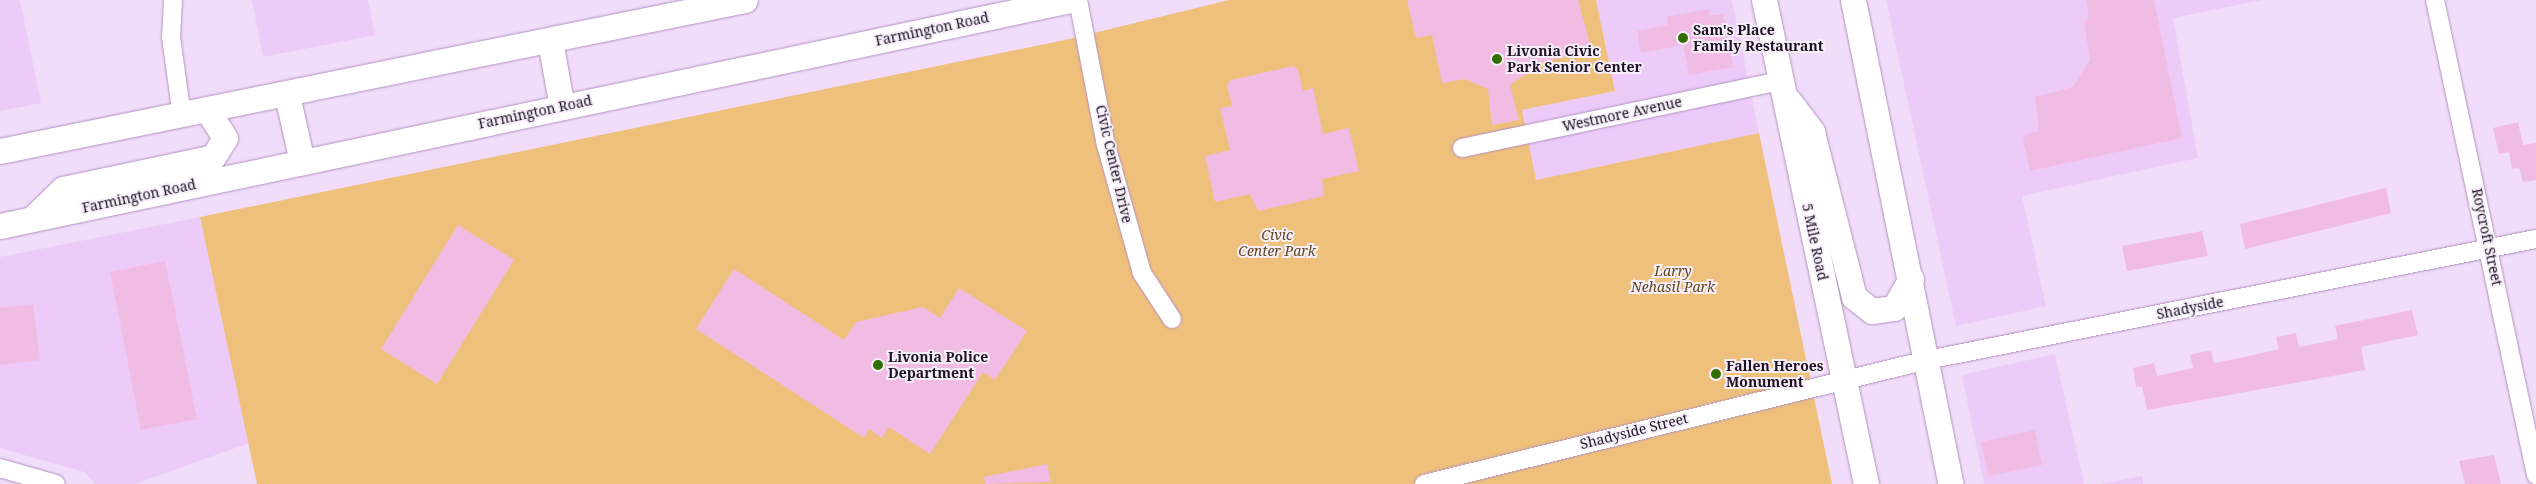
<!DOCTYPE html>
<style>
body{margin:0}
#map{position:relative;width:2536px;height:484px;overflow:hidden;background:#f1dcfa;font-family:"Noto Serif",serif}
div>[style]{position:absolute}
.built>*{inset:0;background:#eccbf9}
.green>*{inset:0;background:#efc07b}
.building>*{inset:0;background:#f1bce3}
.roads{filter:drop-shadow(0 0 1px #b390c0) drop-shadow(0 0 1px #b390c0)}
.street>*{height:18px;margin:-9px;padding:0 9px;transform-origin:9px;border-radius:9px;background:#fff}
.secondary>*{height:25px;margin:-12.5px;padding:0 12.5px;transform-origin:12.5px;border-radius:12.5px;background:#fff}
.dots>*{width:14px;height:14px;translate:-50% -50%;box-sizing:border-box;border:2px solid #f6eff9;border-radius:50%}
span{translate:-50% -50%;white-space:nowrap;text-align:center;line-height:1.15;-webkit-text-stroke:4px #f6eff9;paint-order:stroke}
.street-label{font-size:14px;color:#1d1022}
.poi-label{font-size:14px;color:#1d1022;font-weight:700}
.left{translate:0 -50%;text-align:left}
.park-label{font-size:14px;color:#5f451d;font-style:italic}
</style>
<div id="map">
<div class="built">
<div style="clip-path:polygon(0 0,20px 0,41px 103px,0 111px)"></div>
<div style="clip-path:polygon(252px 0,368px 0,375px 35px,263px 57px)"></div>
<div style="clip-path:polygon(1596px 0,1732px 0,1759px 133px,1536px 180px,1521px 110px,1615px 91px)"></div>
<div style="clip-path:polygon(1886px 0,2262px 0,2173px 18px,2198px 158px,2022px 196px,2046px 306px,1956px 326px)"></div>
<div style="clip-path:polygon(200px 217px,249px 443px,135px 484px,95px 484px,84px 472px,0 448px,0 257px)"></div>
<div style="clip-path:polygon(2055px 354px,2084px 484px,1984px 484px,1962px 375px)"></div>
<div style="clip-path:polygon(2142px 476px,2143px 484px,2099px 484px)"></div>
</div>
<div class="green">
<div style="clip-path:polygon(1229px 0,1596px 0,1615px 91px,1522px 110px,1536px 180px,1759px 133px,1832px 484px,257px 484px,200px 217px,1065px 40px)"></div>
</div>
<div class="building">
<div style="clip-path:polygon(1407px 0,1578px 0,1592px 51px,1525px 66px,1527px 73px,1510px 85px,1519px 120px,1492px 125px,1488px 89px,1465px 79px,1442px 83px,1432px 35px,1416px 38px)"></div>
<div style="clip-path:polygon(2086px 0,2154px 0,2182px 138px,2030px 171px,2023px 140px,2026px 134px,2039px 131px,2035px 97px,2073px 87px,2090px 60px,2084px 22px,2089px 17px)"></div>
<div style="clip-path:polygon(1709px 9px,1710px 16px,1723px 14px,1733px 67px,1689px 75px,1683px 45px,1641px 53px,1637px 31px,1668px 25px,1667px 17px)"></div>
<div style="clip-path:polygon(1293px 66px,1298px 70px,1303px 91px,1313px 88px,1323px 134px,1349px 128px,1359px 171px,1322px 179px,1324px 196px,1258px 211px,1250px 194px,1215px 202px,1205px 156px,1230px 150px,1220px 108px,1232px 106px,1227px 85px,1231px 80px)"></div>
<div style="clip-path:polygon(2518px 122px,2523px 145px,2536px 143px,2536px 180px,2523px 182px,2519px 168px,2512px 169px,2509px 152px,2499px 154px,2493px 128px)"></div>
<div style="clip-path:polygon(2386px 188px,2391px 213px,2245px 249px,2240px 224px)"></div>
<div style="clip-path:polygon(458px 225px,514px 260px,437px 384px,381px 349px)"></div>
<div style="clip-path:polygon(2202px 231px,2208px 256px,2127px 271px,2122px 246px)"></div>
<div style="clip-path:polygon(165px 261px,197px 419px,141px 430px,110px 272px)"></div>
<div style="clip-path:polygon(734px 269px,844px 340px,856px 322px,923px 307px,940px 318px,959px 288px,1027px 331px,995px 380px,983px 372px,930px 454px,889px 427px,882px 438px,869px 429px,864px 438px,696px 329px)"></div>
<div style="clip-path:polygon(33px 304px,40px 360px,0 365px,0 308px)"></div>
<div style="clip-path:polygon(2412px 310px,2418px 335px,2361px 347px,2365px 370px,2147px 410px,2142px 386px,2136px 387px,2133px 368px,2154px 363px,2157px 376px,2193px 368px,2190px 355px,2211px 350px,2214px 363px,2250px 356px,2279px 349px,2276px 337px,2296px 333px,2299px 347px,2338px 339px,2335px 326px)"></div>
<div style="clip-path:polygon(2035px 430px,2042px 465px,1988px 476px,1981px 442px)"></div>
<div style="clip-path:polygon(2494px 455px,2501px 484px,2465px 484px,2459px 461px)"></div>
<div style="clip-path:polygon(1047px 464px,1051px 482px,985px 484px,984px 477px)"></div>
</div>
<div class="roads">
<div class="street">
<div style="left:173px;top:0;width:37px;rotate:93deg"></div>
<div style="left:171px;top:37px;width:80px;rotate:82.1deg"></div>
<div style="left:1078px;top:0;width:148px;rotate:79.1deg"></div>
<div style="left:1106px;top:145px;width:133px;rotate:74.3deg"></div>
<div style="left:1142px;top:273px;width:55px;rotate:56.9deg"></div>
<div style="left:2435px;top:0;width:486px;rotate:78deg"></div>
<div style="left:1462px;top:148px;width:326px;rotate:-11.9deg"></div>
<div style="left:0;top:468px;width:58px;rotate:15.9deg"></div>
<div style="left:1424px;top:484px;width:518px;rotate:-13.85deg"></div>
<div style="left:1927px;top:360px;width:621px;rotate:-11.24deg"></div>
</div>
<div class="secondary">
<div style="left:1764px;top:0;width:495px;rotate:78.1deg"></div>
<div style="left:1853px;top:0;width:494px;rotate:78.6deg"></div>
<div style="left:550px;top:41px;width:67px;rotate:79.7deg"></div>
<div style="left:287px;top:95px;width:69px;rotate:77.4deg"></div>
<div style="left:1789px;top:101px;width:39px;rotate:53deg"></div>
<div style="left:1812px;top:132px;width:170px;rotate:75.7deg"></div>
<div style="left:1854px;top:297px;width:23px;rotate:38deg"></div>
<div style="left:1872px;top:311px;width:22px;rotate:-8deg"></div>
<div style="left:1894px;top:308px;width:34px;rotate:-60deg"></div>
<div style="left:0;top:151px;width:760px;rotate:-11.46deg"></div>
<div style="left:33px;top:218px;width:42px;rotate:-44deg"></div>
<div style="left:63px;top:189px;width:153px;rotate:-12deg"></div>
<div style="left:213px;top:157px;width:22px;rotate:-58deg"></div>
<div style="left:225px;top:138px;width:32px;rotate:-122deg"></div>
<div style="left:0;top:226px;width:1095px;rotate:-11.92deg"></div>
</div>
</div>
<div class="dots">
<div style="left:1683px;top:38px;background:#326e00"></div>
<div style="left:1497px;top:59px;background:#326e00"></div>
<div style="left:878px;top:365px;background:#326e00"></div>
<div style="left:1716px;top:374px;background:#326e00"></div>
</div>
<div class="street-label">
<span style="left:932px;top:29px;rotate:-12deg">Farmington Road</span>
<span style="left:535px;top:112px;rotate:-12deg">Farmington Road</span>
<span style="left:1622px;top:114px;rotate:-12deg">Westmore Avenue</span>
<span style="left:1114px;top:164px;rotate:77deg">Civic Center Drive</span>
<span style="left:139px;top:196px;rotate:-12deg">Farmington Road</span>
<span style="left:2487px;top:237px;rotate:78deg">Roycroft Street</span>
<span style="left:1815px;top:242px;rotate:78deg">5 Mile Road</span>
<span style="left:2190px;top:308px;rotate:-11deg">Shadyside</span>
<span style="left:1634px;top:431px;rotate:-14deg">Shadyside Street</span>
</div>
<div class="poi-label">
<span class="left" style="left:1693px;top:38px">Sam's Place<br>Family Restaurant</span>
<span class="left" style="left:1507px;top:59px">Livonia Civic<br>Park Senior Center</span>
<span class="left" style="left:888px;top:365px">Livonia Police<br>Department</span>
<span class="left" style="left:1726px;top:374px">Fallen Heroes<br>Monument</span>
</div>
<div class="park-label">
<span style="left:1277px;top:243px">Civic<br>Center Park</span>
<span style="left:1673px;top:279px">Larry<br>Nehasil Park</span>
</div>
</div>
